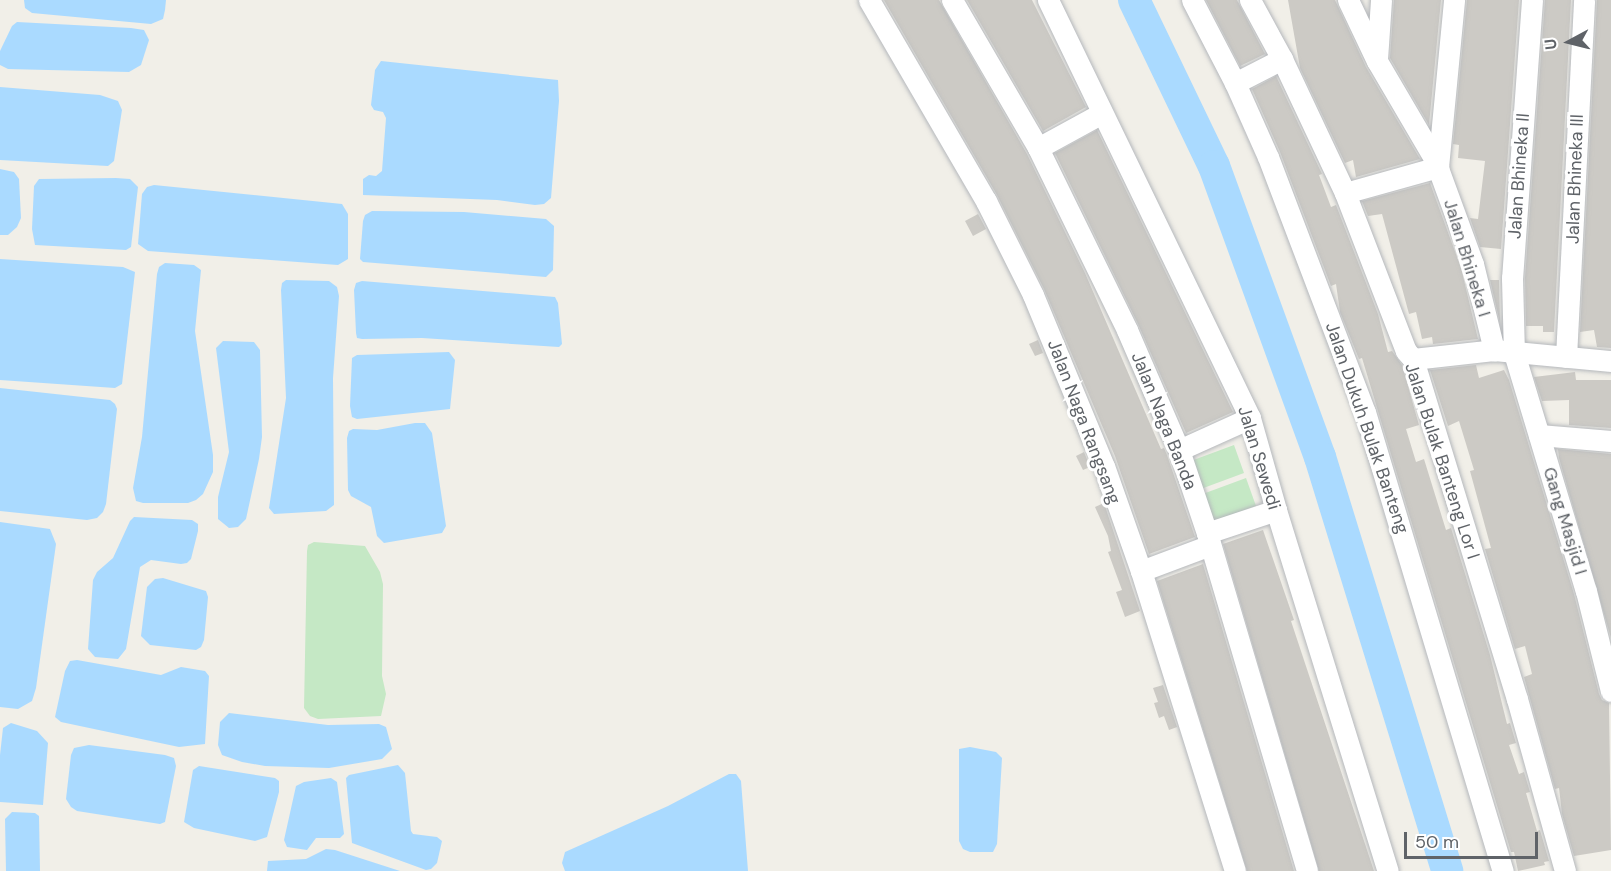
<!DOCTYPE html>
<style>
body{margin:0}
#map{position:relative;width:1611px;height:871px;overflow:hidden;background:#f1efe8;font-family:"DM Sans",sans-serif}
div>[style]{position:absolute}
.green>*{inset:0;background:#c5e8c5}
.water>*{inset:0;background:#aadaff}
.river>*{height:32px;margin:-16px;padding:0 16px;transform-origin:16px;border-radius:16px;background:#aadaff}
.building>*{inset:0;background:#cccac5}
.roads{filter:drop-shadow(0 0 2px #b5b8bc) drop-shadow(0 0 2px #b5b8bc)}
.street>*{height:21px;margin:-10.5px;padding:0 10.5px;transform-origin:10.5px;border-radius:10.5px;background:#fff}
span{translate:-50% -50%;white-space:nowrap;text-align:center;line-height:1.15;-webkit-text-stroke:6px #fff;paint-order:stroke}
.street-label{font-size:18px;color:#5f6368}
.north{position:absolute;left:1539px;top:12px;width:60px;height:60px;-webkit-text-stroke:4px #fff;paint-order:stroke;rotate:263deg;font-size:16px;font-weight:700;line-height:24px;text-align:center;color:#5f6368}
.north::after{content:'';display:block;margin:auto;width:21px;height:27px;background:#5f6368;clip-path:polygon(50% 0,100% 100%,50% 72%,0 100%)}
.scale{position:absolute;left:1404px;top:832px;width:134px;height:27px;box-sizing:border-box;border:3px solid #5f6368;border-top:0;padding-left:8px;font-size:18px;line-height:21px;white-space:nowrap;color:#5f6368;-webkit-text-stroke:4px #fff;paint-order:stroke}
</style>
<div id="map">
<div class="green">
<div style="clip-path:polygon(1234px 445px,1244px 473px,1198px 490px,1188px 462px)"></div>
<div style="clip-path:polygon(1246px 478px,1256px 506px,1210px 523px,1200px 495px)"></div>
<div style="clip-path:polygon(314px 542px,365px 546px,380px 572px,383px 584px,382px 676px,386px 694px,381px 716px,318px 719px,310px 716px,304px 708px,307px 551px,308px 545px)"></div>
</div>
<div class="water">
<div style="clip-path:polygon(24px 0,166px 0,165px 10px,163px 19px,151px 24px,32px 13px,25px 8px)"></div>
<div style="clip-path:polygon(17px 22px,131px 28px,144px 30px,149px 40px,141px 65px,129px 72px,8px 69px,0 65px,0 51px,12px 26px)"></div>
<div style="clip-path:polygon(381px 61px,558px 80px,559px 101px,551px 198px,544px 204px,535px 205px,497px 200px,363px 195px,363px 179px,369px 175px,376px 176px,382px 171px,386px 118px,383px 112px,374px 110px,371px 105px,375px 70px)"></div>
<div style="clip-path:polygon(0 87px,100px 95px,118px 101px,122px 110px,114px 161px,108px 166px,0 160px)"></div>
<div style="clip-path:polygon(0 169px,14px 172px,19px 179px,21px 218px,17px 227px,8px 235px,0 235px)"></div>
<div style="clip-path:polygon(116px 178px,130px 179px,138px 187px,131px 247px,126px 250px,35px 245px,32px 229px,34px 186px,39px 179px)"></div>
<div style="clip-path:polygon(154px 185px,342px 204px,348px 214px,348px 259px,338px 265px,148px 251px,138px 244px,142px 194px,147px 187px)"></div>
<div style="clip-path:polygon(372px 211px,464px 212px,546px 219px,554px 226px,553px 270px,546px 277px,363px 262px,360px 259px,363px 221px,365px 215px)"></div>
<div style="clip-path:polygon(0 259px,123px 267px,135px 272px,122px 384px,115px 388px,0 380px)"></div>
<div style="clip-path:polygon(165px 263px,194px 265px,201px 270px,195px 331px,213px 455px,213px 472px,203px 494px,196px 500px,188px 503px,143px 503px,136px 501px,133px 488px,142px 437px,157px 274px,159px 267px)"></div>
<div style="clip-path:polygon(286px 280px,329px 281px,337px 287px,339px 296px,333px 378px,334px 505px,326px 511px,274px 514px,269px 508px,286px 398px,281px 290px,282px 283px)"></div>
<div style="clip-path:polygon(362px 281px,555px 297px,558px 303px,562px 344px,559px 347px,422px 338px,362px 339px,357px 338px,356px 333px,354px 290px,356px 283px)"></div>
<div style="clip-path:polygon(223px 341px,254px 342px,260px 350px,262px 437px,259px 459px,246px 519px,238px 527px,229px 528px,218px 519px,218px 497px,229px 452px,216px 348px)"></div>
<div style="clip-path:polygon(449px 352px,455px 360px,450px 409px,357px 419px,352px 417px,350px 406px,352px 358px,357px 355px)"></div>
<div style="clip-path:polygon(0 388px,110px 400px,115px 404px,117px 409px,106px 504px,103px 512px,97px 518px,87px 520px,0 511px)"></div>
<div style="clip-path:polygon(415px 423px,425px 423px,432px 433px,446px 526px,442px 533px,384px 543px,377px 536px,371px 507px,351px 496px,348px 490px,347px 438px,349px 431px,353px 429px,377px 430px)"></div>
<div style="clip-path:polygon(134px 517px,192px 520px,198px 524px,198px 531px,191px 559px,187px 563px,181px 564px,151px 560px,140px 567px,126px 649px,118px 659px,95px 657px,88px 649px,93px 580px,97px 572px,113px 558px,130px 521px)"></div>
<div style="clip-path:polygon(0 522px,50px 529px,56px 544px,36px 688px,32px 701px,18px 709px,0 707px)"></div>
<div style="clip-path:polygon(163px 578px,206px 591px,208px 597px,204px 640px,201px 647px,196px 650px,150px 645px,141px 636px,147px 587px,155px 579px)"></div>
<div style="clip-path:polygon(77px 660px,161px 675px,181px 667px,205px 671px,209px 676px,205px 744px,179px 747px,61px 722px,55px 717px,65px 671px,70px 661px)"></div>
<div style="clip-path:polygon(229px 713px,328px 725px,379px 724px,386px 727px,392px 749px,382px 759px,329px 768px,265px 766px,242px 762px,222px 755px,218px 745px,220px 722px)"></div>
<div style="clip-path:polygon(11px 723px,37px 731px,48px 743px,43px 805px,0 802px,0 755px,3px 728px)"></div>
<div style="clip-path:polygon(89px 745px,165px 755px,174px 758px,176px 766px,165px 822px,160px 824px,77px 811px,71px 807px,66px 799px,71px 755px,74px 748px)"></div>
<div style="clip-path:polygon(970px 747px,996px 752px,1002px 758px,997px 844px,993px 852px,970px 852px,963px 849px,959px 841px,959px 749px)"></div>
<div style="clip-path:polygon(398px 765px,405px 773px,411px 831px,413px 834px,437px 837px,442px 841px,437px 863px,431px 869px,426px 870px,352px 843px,346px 778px,349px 775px)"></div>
<div style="clip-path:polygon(199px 766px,275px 778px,279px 781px,279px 792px,267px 837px,255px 841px,194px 828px,184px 822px,193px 770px)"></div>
<div style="clip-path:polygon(729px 774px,736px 774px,741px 781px,748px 871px,565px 871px,562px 863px,565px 852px,668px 806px)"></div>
<div style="clip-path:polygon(331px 778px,337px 782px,344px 834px,340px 838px,316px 838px,307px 850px,287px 847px,284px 840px,296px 786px,304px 782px)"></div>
<div style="clip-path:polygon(12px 812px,35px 813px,39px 816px,40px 871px,6px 871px,5px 819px)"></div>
<div style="clip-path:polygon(326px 849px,335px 850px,400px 871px,267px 871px,268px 861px,306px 859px)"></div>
</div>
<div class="river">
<div style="left:1134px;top:0;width:184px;rotate:64.3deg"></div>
<div style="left:1214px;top:166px;width:310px;rotate:70deg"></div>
<div style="left:1320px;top:457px;width:433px;rotate:72.9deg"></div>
</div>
<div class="building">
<div style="clip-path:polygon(884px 0,939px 0,1027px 154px,1085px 273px,1161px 449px,1164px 448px,1167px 455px,1195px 537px,1149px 554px,1115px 456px,1044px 289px,997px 195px)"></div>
<div style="clip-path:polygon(967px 0,1032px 0,1086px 107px,1043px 131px)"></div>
<div style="clip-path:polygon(1206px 0,1237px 0,1265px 54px,1240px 66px)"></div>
<div style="clip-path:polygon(1288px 0,1335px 0,1366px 67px,1420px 159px,1356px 177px,1353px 160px,1345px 163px,1300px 68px)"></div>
<div style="clip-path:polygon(1394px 0,1441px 0,1429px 125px,1390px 58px)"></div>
<div style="clip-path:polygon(1467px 0,1519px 0,1501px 249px,1480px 247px,1470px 218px,1478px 219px,1485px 161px,1458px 158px,1459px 145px,1453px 144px)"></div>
<div style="clip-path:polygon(1545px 0,1571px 0,1554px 332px,1543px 332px,1543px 326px,1526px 326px,1525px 278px)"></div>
<div style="clip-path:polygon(1597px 0,1611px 0,1611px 348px,1597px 347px,1594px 330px,1580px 332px)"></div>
<div style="clip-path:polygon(1276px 76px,1322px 174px,1319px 175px,1331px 207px,1336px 205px,1378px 314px,1388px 352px,1392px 351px,1402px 365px,1419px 425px,1406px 429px,1416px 462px,1424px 459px,1446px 530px,1451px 528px,1490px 655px,1507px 724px,1510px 723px,1516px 743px,1509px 745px,1519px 774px,1524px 772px,1530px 792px,1526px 793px,1537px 831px,1540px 830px,1549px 861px,1544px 862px,1545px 865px,1518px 871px,1514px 852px,1511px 852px,1362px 358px,1359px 359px,1340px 312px,1336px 284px,1331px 286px,1280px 152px,1252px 89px)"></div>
<div style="clip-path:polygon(1097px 130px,1233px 412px,1186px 433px,1138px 324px,1055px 153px)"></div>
<div style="clip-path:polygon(1430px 183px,1461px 268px,1478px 339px,1433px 344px,1432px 337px,1422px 339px,1416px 312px,1409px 314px,1382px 214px,1368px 216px,1362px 201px)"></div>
<div style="clip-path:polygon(978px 214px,986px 229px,973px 236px,965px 221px)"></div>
<div style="clip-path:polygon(1490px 280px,1499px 280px,1500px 323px)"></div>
<div style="clip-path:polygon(1038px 340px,1043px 353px,1035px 356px,1029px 344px)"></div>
<div style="clip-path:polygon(1476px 365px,1479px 378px,1504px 370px,1509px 380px,1574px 594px,1599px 694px,1602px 700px,1609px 703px,1611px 850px,1574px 856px,1562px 814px,1559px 788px,1555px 789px,1524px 677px,1532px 674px,1525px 646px,1515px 649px,1485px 549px,1491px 548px,1470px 471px,1474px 470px,1459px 421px,1448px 426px,1430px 370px)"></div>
<div style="clip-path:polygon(1575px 372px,1576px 380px,1611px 380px,1611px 428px,1569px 425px,1569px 400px,1542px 401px,1534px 377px)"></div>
<div style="clip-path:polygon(1558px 449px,1611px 454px,1611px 638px,1559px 458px)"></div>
<div style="clip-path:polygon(1084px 452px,1090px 467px,1083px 470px,1076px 456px)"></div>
<div style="clip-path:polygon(1104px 503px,1140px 611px,1125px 617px,1116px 592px,1122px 590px,1108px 552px,1111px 551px,1108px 536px,1095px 507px)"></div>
<div style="clip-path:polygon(1263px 530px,1294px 620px,1291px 621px,1374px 871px,1319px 871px,1223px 544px)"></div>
<div style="clip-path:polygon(1203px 564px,1294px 871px,1247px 871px,1157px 581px)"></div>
<div style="clip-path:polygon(1163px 685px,1177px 727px,1169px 730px,1164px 716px,1159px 718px,1154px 703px,1158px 702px,1153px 688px)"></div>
</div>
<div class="roads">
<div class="street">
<div style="left:869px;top:0;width:233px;rotate:59.8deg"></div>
<div style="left:986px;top:201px;width:105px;rotate:63.4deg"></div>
<div style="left:1033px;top:295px;width:185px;rotate:67.5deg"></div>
<div style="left:1104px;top:466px;width:111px;rotate:70.6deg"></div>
<div style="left:1141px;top:571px;width:314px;rotate:72.6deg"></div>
<div style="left:952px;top:0;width:171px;rotate:59.8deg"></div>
<div style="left:1038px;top:148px;width:203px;rotate:63.9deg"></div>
<div style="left:1127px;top:330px;width:131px;rotate:66.6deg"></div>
<div style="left:1179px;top:450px;width:88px;rotate:71.4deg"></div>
<div style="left:1207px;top:533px;width:352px;rotate:73.5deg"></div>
<div style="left:1048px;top:0;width:464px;rotate:64.2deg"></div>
<div style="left:1250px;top:418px;width:96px;rotate:74.2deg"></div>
<div style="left:1276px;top:510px;width:378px;rotate:72.8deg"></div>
<div style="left:1192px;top:0;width:93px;rotate:62.6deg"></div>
<div style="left:1235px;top:83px;width:81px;rotate:66deg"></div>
<div style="left:1268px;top:157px;width:273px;rotate:69.2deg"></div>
<div style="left:1365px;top:412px;width:479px;rotate:73.3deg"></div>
<div style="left:1250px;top:0;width:67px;rotate:61.5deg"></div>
<div style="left:1282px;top:59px;width:148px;rotate:64.8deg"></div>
<div style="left:1345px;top:193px;width:169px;rotate:68.9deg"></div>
<div style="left:1406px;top:351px;width:11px;rotate:49deg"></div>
<div style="left:1413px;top:359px;width:356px;rotate:73deg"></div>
<div style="left:1517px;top:699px;width:179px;rotate:74.4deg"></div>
<div style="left:1348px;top:0;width:68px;rotate:64.6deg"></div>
<div style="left:1377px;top:61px;width:115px;rotate:59.6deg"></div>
<div style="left:1435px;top:160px;width:111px;rotate:69.9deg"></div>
<div style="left:1473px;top:264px;width:89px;rotate:76.3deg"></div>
<div style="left:1532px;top:0;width:279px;rotate:94.1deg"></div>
<div style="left:1512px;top:278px;width:75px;rotate:88.5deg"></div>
<div style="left:1514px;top:353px;width:249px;rotate:73.2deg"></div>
<div style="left:1586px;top:591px;width:103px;rotate:76deg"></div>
<div style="left:1377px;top:59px;width:59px;rotate:-86.1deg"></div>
<div style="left:1235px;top:83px;width:53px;rotate:-27.1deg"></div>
<div style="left:1038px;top:148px;width:73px;rotate:-28.7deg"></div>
<div style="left:1345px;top:193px;width:97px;rotate:-15.6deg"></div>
<div style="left:1438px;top:167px;width:168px;rotate:-84.5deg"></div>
<div style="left:1566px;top:357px;width:357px;rotate:-87.1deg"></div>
<div style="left:1413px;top:359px;width:81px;rotate:-6.3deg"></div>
<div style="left:1494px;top:350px;width:118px;rotate:5.4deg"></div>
<div style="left:1539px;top:435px;width:72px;rotate:4.8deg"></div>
<div style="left:1179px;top:450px;width:78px;rotate:-24.3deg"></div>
<div style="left:1207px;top:533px;width:73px;rotate:-18.4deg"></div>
<div style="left:1141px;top:571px;width:74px;rotate:-20.6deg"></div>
</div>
</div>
<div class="street-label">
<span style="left:1519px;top:176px;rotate:-86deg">Jalan Bhineka II</span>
<span style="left:1575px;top:179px;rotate:-88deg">Jalan Bhineka III</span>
<span style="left:1467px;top:258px;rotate:73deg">Jalan Bhineka I</span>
<span style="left:1164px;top:421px;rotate:68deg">Jalan Naga Banda</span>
<span style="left:1084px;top:422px;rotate:69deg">Jalan Naga Rangsang</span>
<span style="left:1367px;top:428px;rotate:71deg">Jalan Dukuh Bulak Banteng</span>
<span style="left:1259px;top:458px;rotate:73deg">Jalan Sewedi</span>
<span style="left:1442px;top:461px;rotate:72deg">Jalan Bulak Banteng Lor I</span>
<span style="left:1565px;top:521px;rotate:73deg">Gang Masjid I</span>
</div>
<div class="north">U</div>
<div class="scale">50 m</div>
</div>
